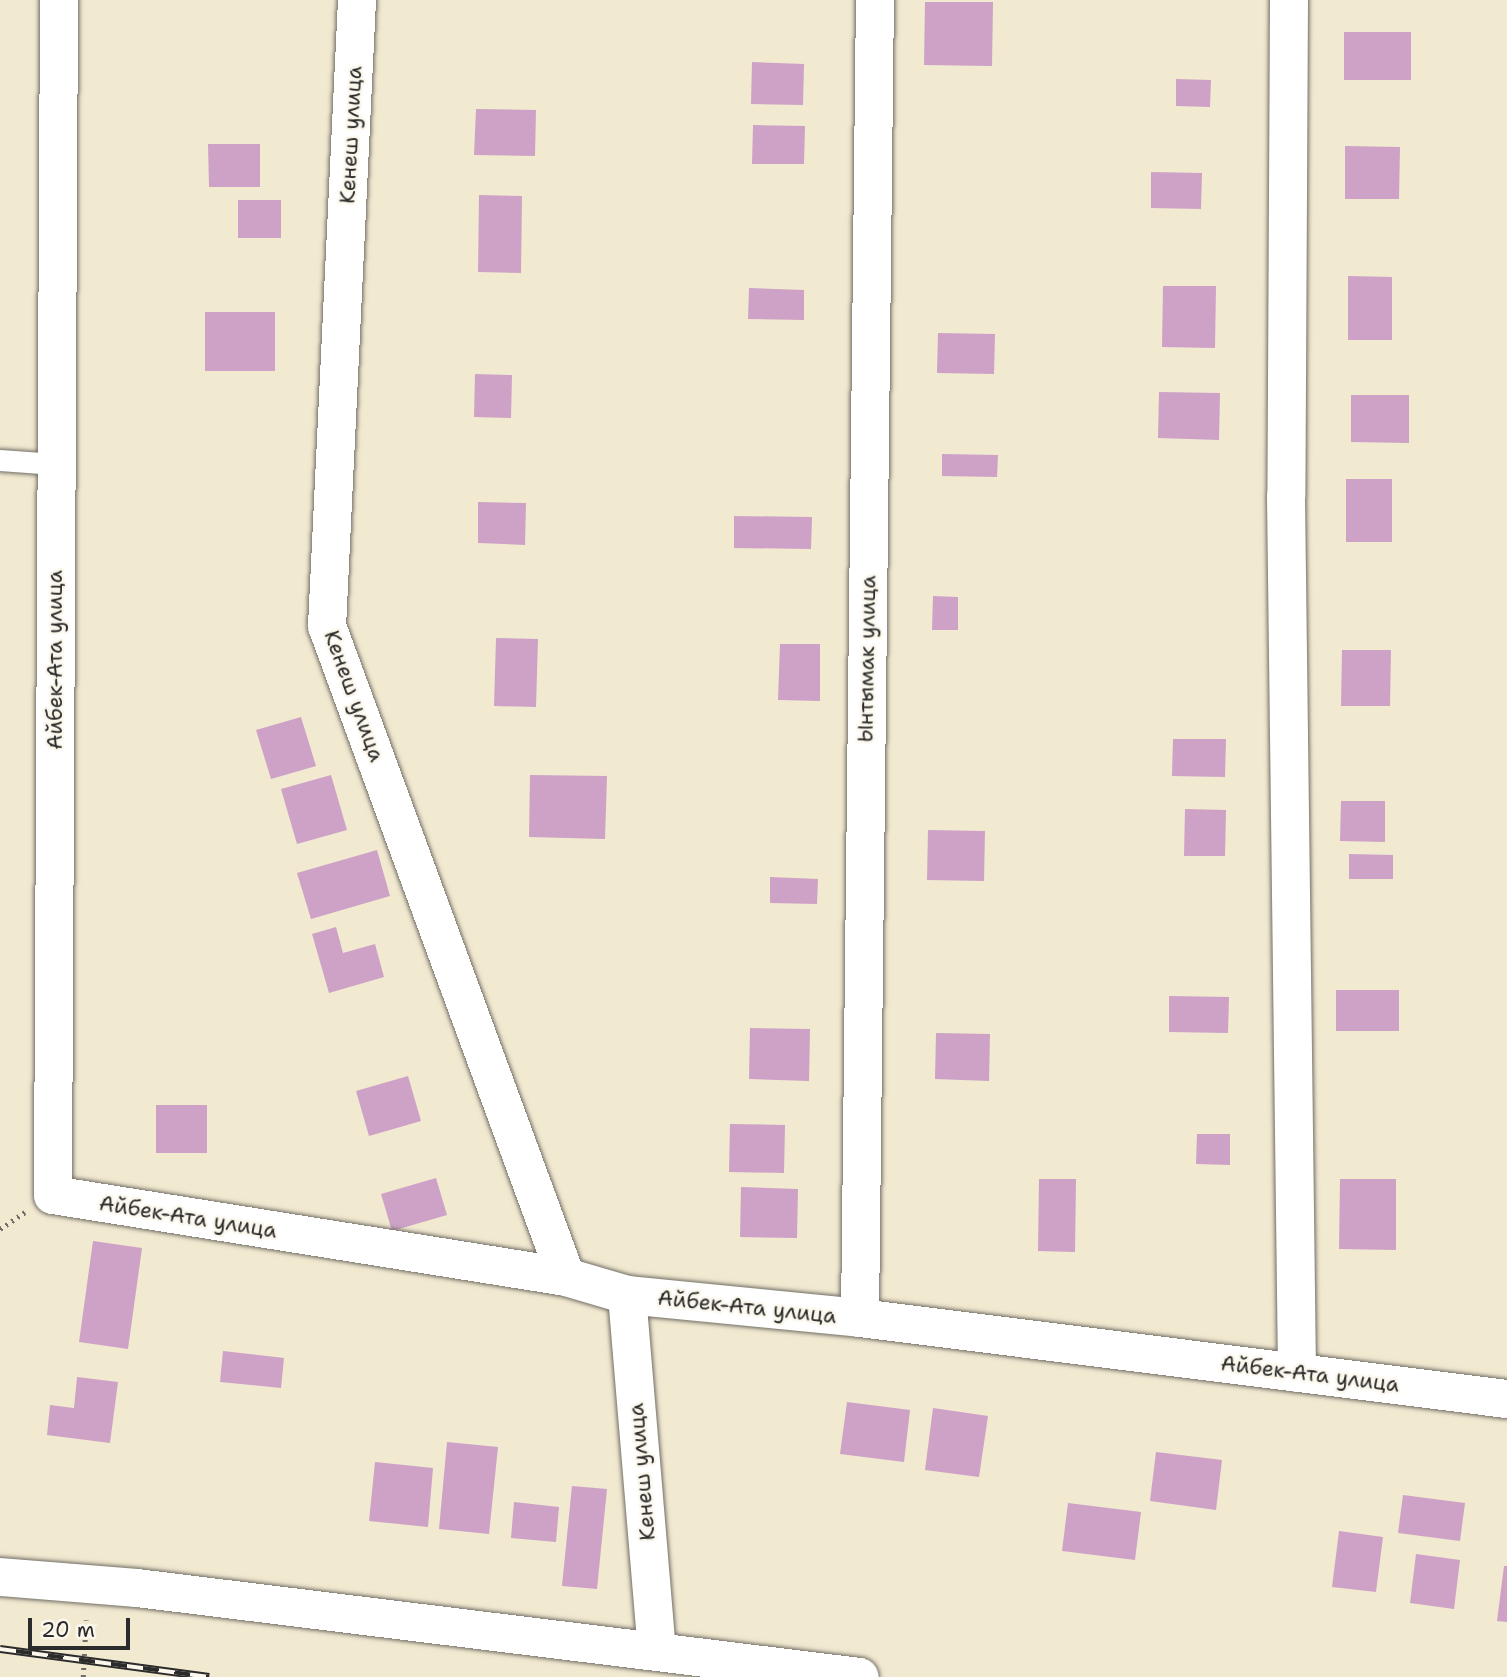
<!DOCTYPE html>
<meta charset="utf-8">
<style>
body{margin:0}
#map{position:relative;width:1507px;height:1677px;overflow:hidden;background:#f2e9d1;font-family:"Shantell Sans",sans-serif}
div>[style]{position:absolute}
.building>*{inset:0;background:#cda2c6}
.path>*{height:4.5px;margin-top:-2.25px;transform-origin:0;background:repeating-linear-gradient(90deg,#716e65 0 2px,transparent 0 7px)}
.roads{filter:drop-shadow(0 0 2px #716e65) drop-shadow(0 0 2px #716e65)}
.lane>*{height:21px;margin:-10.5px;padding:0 10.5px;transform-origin:10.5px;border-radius:10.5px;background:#fff}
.street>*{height:38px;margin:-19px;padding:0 19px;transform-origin:19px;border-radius:19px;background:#fff}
.rail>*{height:8px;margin-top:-4px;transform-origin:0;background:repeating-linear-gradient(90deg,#fbf7ec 0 16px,#2b2b2b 0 32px);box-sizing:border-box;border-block:2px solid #2b2b2b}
span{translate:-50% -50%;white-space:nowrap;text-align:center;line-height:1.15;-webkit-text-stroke:5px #fbf7ec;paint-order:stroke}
.street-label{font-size:21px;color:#2b2b2b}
.scale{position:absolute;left:28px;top:1618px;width:102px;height:32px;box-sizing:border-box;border:4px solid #2b2b2b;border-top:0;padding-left:9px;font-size:21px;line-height:24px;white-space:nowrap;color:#2b2b2b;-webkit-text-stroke:5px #fbf7ec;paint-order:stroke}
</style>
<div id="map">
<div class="building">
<div style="clip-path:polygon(925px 2px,993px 2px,992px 66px,924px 65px)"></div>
<div style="clip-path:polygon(1344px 32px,1411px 32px,1411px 80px,1344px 80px)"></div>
<div style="clip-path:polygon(752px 62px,804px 64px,803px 105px,751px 104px)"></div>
<div style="clip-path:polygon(1176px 79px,1211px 80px,1210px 107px,1176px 106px)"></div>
<div style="clip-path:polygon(476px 109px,536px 110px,535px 156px,474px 155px)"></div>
<div style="clip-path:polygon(753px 125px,805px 126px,804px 164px,752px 164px)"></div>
<div style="clip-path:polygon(208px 144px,260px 144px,260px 187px,209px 187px)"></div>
<div style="clip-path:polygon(1345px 146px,1400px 147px,1399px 199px,1345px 199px)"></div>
<div style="clip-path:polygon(1151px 172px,1202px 173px,1201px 209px,1151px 208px)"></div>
<div style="clip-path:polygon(479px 195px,522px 196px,521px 273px,478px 272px)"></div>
<div style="clip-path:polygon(238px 200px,281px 200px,281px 238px,238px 238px)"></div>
<div style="clip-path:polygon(1348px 276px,1392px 277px,1392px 340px,1348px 340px)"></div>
<div style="clip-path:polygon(1163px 286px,1216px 286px,1215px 348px,1162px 347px)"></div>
<div style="clip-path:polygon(749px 288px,804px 290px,804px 320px,748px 319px)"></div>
<div style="clip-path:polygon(205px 312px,275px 312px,275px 371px,205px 371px)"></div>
<div style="clip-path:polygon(938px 333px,995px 334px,994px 374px,937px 373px)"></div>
<div style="clip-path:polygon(475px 374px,512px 375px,511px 418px,474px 417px)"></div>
<div style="clip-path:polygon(1159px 392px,1220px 393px,1219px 440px,1158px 438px)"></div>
<div style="clip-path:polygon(1351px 395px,1409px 395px,1409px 443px,1351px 442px)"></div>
<div style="clip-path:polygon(942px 454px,998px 455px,997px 477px,942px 476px)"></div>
<div style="clip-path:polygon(1346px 479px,1392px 479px,1392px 542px,1346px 542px)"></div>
<div style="clip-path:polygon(478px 502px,526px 503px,525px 545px,478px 543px)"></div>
<div style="clip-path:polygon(734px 516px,812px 517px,811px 549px,734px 548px)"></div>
<div style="clip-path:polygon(933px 596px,958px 597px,958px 630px,932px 630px)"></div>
<div style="clip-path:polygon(496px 638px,538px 639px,536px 707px,494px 706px)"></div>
<div style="clip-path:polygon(780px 644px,820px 644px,820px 701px,778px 700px)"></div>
<div style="clip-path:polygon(1342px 650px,1391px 650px,1390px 706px,1341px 706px)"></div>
<div style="clip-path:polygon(301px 717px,316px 766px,271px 779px,256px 730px)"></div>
<div style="clip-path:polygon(1173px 739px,1226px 739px,1225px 777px,1172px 776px)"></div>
<div style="clip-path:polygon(331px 775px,347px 830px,297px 844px,281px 789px)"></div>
<div style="clip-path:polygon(530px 775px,607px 776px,605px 839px,529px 837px)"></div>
<div style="clip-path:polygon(1341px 801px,1385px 801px,1385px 842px,1340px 841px)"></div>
<div style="clip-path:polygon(1185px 809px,1226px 810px,1225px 856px,1184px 856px)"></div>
<div style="clip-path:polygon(928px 830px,985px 831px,984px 881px,927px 880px)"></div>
<div style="clip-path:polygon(377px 850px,390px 896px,311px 919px,297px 873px)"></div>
<div style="clip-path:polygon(1349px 854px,1393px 855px,1393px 879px,1349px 879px)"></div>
<div style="clip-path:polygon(770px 877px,818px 879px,817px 904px,770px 903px)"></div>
<div style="clip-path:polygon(336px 927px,343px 953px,375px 944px,384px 977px,329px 993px,312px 934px)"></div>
<div style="clip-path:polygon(1336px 990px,1399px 990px,1399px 1031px,1336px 1031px)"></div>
<div style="clip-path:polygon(1169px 996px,1229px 997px,1228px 1033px,1169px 1032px)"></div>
<div style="clip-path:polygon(750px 1028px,810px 1029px,809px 1081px,749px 1079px)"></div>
<div style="clip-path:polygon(936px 1033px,990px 1034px,989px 1081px,935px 1079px)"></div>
<div style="clip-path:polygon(408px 1076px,421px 1121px,369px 1136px,356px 1091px)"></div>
<div style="clip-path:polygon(156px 1105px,207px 1105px,207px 1153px,156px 1153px)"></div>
<div style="clip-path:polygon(730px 1124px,785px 1125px,784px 1173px,729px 1172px)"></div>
<div style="clip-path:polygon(1197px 1134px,1230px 1134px,1230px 1165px,1196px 1164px)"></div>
<div style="clip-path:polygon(436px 1178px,447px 1215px,392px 1231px,381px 1194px)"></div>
<div style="clip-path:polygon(1039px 1179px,1076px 1179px,1075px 1252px,1038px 1251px)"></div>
<div style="clip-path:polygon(1340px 1179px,1396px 1179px,1396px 1250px,1339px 1249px)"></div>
<div style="clip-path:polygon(741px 1187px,798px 1189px,797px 1238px,740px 1237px)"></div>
<div style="clip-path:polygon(93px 1241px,142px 1248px,128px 1349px,79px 1342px)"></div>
<div style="clip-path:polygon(223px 1351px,284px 1358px,281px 1388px,220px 1382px)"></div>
<div style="clip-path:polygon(77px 1377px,118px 1382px,110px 1443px,47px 1435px,50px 1405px,74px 1408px)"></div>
<div style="clip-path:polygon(847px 1402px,910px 1410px,904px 1462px,840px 1454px)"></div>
<div style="clip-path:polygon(933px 1408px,988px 1416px,979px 1477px,925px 1470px)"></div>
<div style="clip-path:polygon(447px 1442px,498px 1447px,489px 1534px,439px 1529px)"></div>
<div style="clip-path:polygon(1156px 1452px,1222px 1460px,1216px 1510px,1150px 1501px)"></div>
<div style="clip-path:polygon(375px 1462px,433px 1468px,428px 1527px,369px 1521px)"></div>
<div style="clip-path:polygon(572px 1486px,607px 1489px,597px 1589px,562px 1586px)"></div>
<div style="clip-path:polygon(1403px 1495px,1465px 1503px,1460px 1541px,1398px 1533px)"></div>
<div style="clip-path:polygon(514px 1502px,559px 1507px,556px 1542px,511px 1538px)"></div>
<div style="clip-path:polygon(1068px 1503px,1141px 1512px,1135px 1560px,1062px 1551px)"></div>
<div style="clip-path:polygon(1339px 1531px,1383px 1537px,1376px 1592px,1332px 1587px)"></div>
<div style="clip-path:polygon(1416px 1554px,1460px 1560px,1454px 1609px,1410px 1603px)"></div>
<div style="clip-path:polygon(1504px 1566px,1507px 1566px,1507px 1622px,1497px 1621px)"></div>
</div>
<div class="path">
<div style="left:0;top:1229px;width:30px;rotate:-34deg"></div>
<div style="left:83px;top:1677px;width:57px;rotate:-87deg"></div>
</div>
<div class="roads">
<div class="lane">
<div style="left:0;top:460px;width:55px;rotate:4.2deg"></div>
</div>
<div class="street">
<div style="left:59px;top:0;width:1195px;rotate:90.29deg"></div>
<div style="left:53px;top:1195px;width:520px;rotate:9.08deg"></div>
<div style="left:566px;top:1277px;width:64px;rotate:16.4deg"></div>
<div style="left:627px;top:1295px;width:234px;rotate:5.6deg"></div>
<div style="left:860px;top:1318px;width:652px;rotate:7.14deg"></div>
<div style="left:357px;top:0;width:627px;rotate:92.74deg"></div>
<div style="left:327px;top:626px;width:693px;rotate:69.84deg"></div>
<div style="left:1289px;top:0;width:496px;rotate:90.3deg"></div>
<div style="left:1286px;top:496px;width:877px;rotate:89.28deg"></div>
<div style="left:627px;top:1295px;width:355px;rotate:85.2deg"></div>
<div style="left:860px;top:1318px;width:1318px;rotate:-89.35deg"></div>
<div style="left:0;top:1577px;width:137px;rotate:4.6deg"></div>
<div style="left:137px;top:1588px;width:728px;rotate:7.02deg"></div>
</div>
</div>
<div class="rail">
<div style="left:0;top:1649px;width:211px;rotate:7.6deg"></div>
</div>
<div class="street-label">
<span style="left:351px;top:135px;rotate:-87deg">Кенеш улица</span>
<span style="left:867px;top:659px;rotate:-89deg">Ынтымак улица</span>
<span style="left:55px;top:660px;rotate:-90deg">Айбек-Ата улица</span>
<span style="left:354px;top:696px;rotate:70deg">Кенеш улица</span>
<span style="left:188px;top:1217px;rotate:9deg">Айбек-Ата улица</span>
<span style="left:747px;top:1307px;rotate:6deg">Айбек-Ата улица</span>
<span style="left:1310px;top:1374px;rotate:7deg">Айбек-Ата улица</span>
<span style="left:642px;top:1472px;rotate:-95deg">Кенеш улица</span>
</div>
<div class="scale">20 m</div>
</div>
